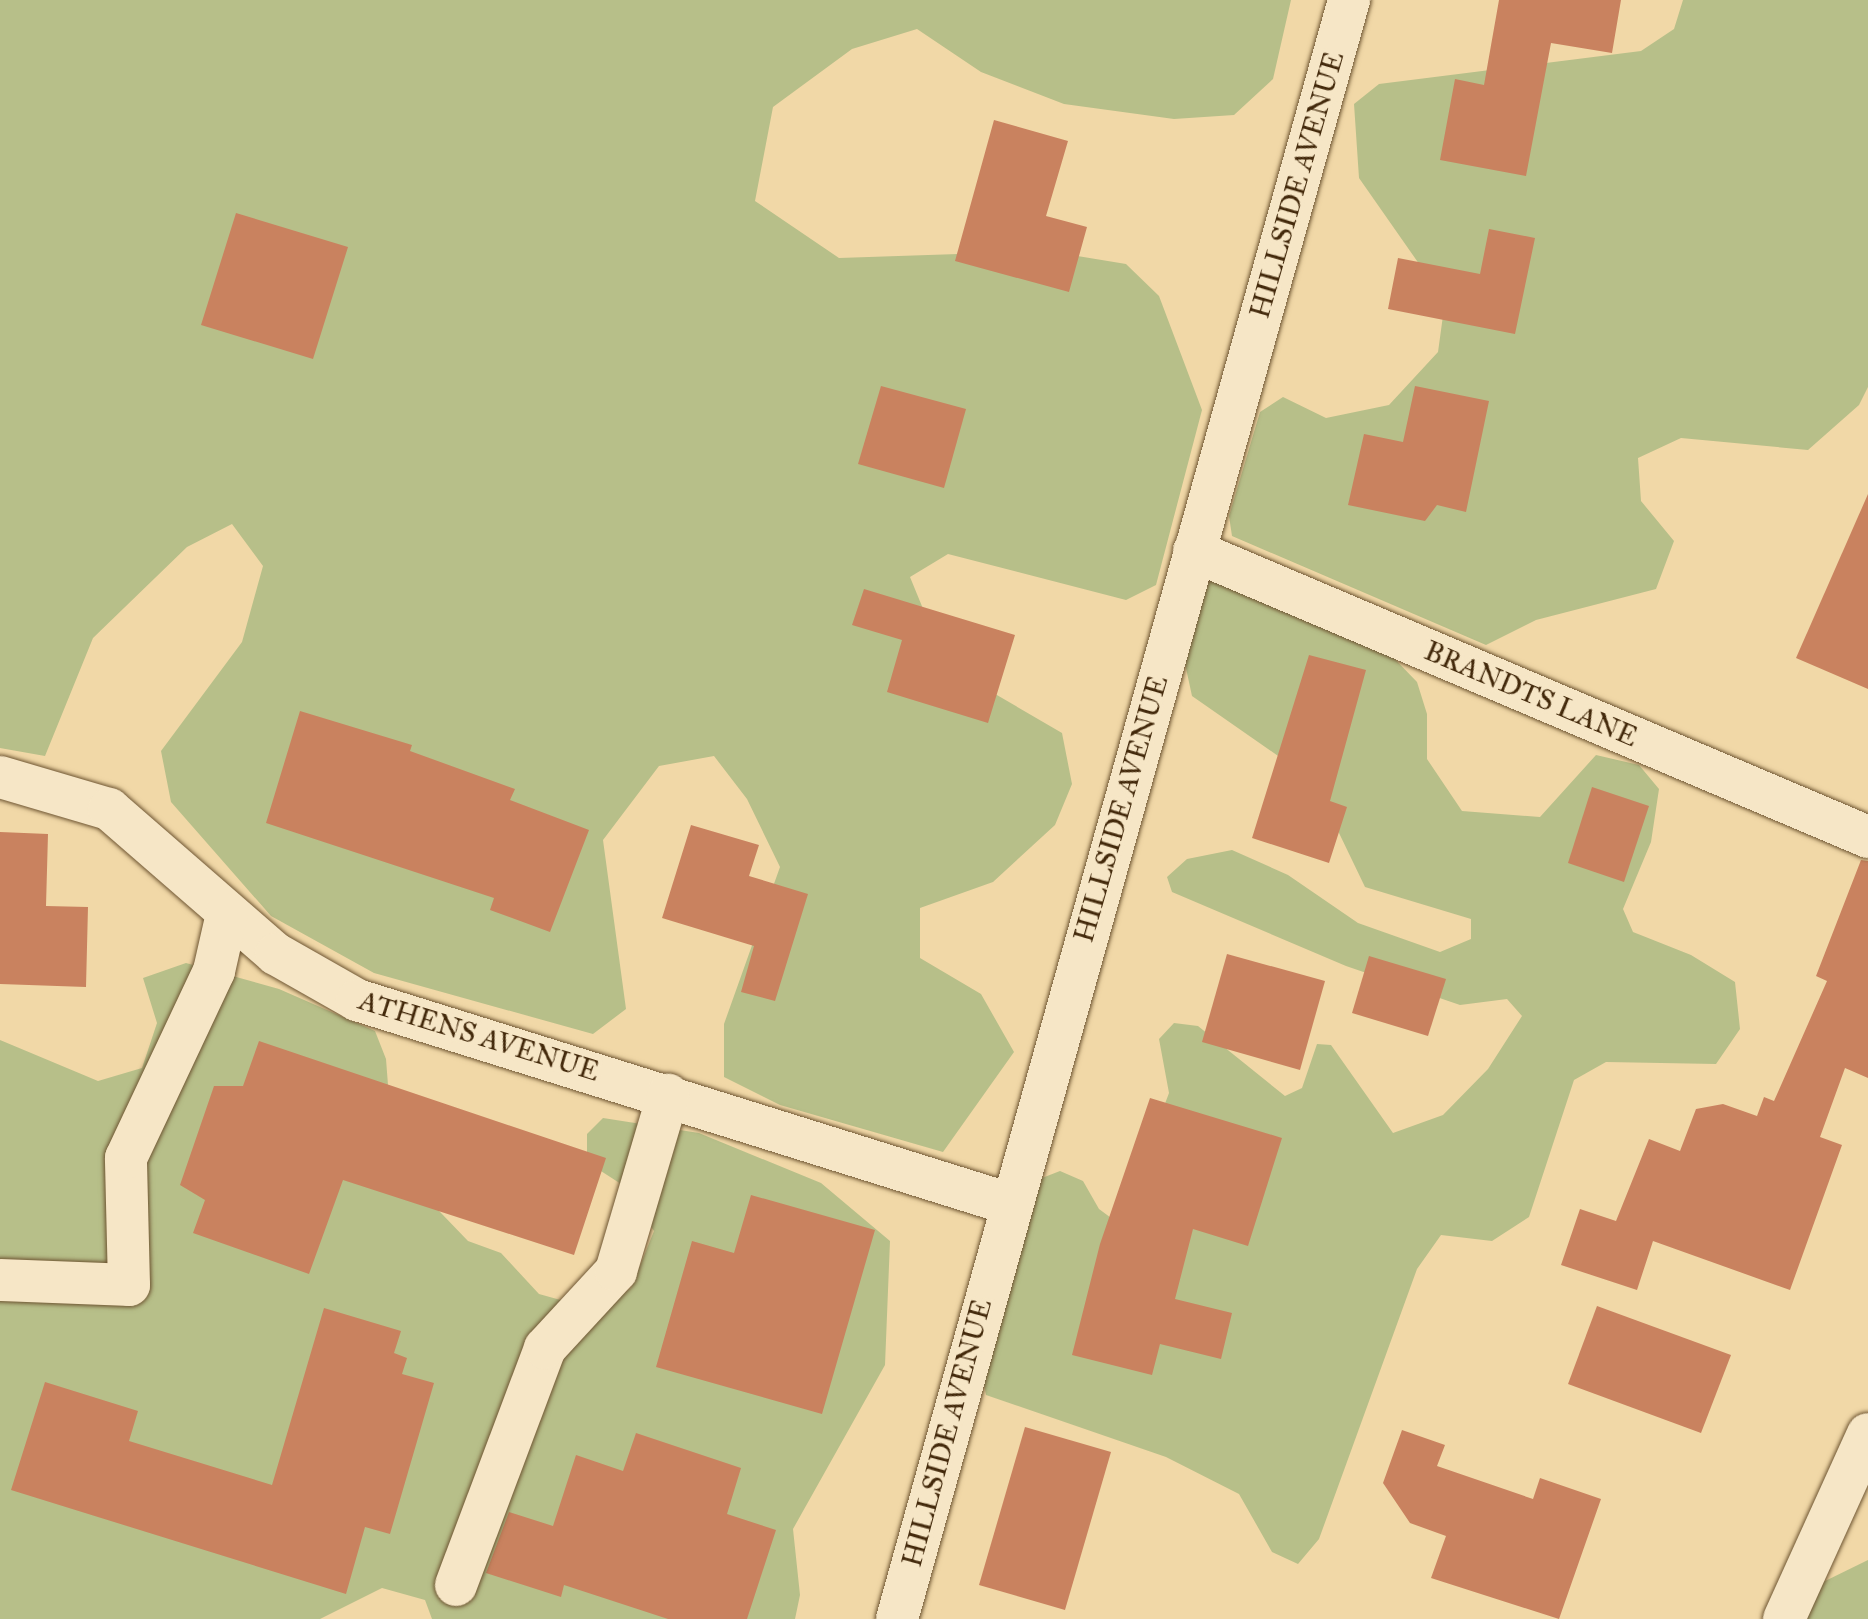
<!DOCTYPE html>
<style>
body{margin:0}
#map{position:relative;width:1868px;height:1619px;overflow:hidden;background:#f1d8a7;font-family:"IM FELL Great Primer",serif}
div>[style]{position:absolute}
.green>*{inset:0;background:#b7bf89}
.building>*{inset:0;background:#c9825f}
.roads{filter:drop-shadow(0 0 2px #6e5532) drop-shadow(0 0 2px #6e5532)}
.minor>*{height:42px;margin:-21px;padding:0 21px;transform-origin:21px;border-radius:21px;background:#f6e6c6}
span{translate:-50% -50%;white-space:nowrap;text-align:center;line-height:1.15;-webkit-text-stroke:8px #f6e6c6;paint-order:stroke}
.street-label{font-size:28px;color:#43290b}
</style>
<div id="map">
<div class="green">
<div style="clip-path:polygon(0 0,1291px 0,1273px 79px,1234px 115px,1174px 119px,1064px 104px,981px 72px,917px 29px,852px 49px,773px 107px,755px 201px,839px 258px,1047px 251px,1126px 264px,1159px 296px,1202px 410px,1156px 585px,1126px 600px,948px 554px,910px 577px,935px 638px,971px 680px,1062px 733px,1072px 784px,1055px 825px,993px 882px,920px 908px,920px 958px,981px 994px,1014px 1052px,943px 1152px,780px 1105px,724px 1077px,724px 1024px,780px 867px,747px 799px,714px 756px,659px 766px,603px 840px,626px 1009px,593px 1034px,374px 973px,271px 916px,171px 802px,161px 751px,242px 642px,263px 566px,232px 524px,187px 547px,93px 638px,45px 756px,0 748px)"></div>
<div style="clip-path:polygon(1683px 0,1868px 0,1868px 387px,1859px 405px,1808px 450px,1681px 438px,1638px 458px,1641px 501px,1674px 541px,1656px 589px,1536px 620px,1486px 645px,1232px 536px,1229px 516px,1260px 412px,1283px 397px,1326px 418px,1389px 405px,1438px 352px,1445px 301px,1359px 178px,1354px 104px,1379px 84px,1641px 51px,1674px 29px)"></div>
<div style="clip-path:polygon(1212px 579px,1388px 652px,1417px 682px,1427px 714px,1427px 759px,1462px 811px,1540px 817px,1596px 755px,1639px 765px,1659px 789px,1651px 842px,1623px 909px,1633px 932px,1691px 955px,1735px 982px,1740px 1029px,1716px 1064px,1606px 1062px,1574px 1080px,1529px 1217px,1492px 1241px,1441px 1235px,1417px 1269px,1319px 1539px,1298px 1564px,1272px 1552px,1239px 1494px,1166px 1457px,986px 1395px,980px 1362px,1042px 1178px,1060px 1171px,1083px 1181px,1099px 1209px,1130px 1232px,1148px 1149px,1169px 1093px,1159px 1039px,1174px 1023px,1198px 1026px,1285px 1096px,1302px 1088px,1317px 1044px,1331px 1045px,1393px 1133px,1443px 1115px,1488px 1069px,1522px 1016px,1507px 999px,1460px 1005px,1346px 966px,1172px 892px,1167px 877px,1187px 859px,1232px 850px,1288px 875px,1358px 923px,1440px 952px,1471px 939px,1471px 919px,1365px 887px,1314px 781px,1192px 696px,1184px 659px,1199px 594px)"></div>
<div style="clip-path:polygon(186px 963px,279px 989px,375px 1031px,386px 1059px,391px 1124px,415px 1186px,468px 1241px,501px 1253px,539px 1294px,600px 1311px,631px 1288px,654px 1231px,621px 1184px,587px 1162px,587px 1134px,603px 1118px,699px 1133px,821px 1183px,890px 1241px,885px 1365px,793px 1529px,800px 1595px,795px 1619px,432px 1619px,425px 1600px,382px 1588px,320px 1619px,0 1619px,0 1040px,98px 1081px,142px 1068px,157px 1023px,143px 978px)"></div>
<div style="clip-path:polygon(1868px 1560px,1868px 1619px,1805px 1619px,1819px 1584px)"></div>
</div>
<div class="building">
<div style="clip-path:polygon(1499px 0,1621px 0,1612px 53px,1551px 43px,1526px 176px,1440px 160px,1455px 79px,1484px 85px)"></div>
<div style="clip-path:polygon(994px 120px,1068px 141px,1046px 216px,1087px 227px,1069px 292px,955px 261px)"></div>
<div style="clip-path:polygon(236px 213px,348px 247px,313px 359px,201px 325px)"></div>
<div style="clip-path:polygon(1489px 229px,1535px 238px,1515px 334px,1388px 309px,1398px 258px,1480px 274px)"></div>
<div style="clip-path:polygon(881px 386px,966px 409px,944px 488px,858px 464px)"></div>
<div style="clip-path:polygon(1415px 386px,1489px 401px,1466px 512px,1437px 505px,1425px 521px,1348px 505px,1364px 434px,1403px 442px)"></div>
<div style="clip-path:polygon(1868px 494px,1868px 689px,1796px 658px)"></div>
<div style="clip-path:polygon(864px 589px,1015px 635px,988px 723px,887px 692px,902px 640px,852px 625px)"></div>
<div style="clip-path:polygon(1309px 655px,1366px 670px,1330px 801px,1347px 807px,1329px 863px,1252px 838px)"></div>
<div style="clip-path:polygon(300px 711px,412px 745px,410px 751px,515px 789px,510px 800px,589px 830px,550px 932px,490px 910px,494px 898px,266px 823px)"></div>
<div style="clip-path:polygon(1592px 787px,1649px 806px,1624px 882px,1568px 863px)"></div>
<div style="clip-path:polygon(691px 825px,759px 845px,749px 876px,808px 894px,775px 1001px,741px 992px,754px 946px,662px 918px)"></div>
<div style="clip-path:polygon(0 832px,48px 834px,46px 906px,88px 907px,86px 987px,0 984px)"></div>
<div style="clip-path:polygon(1861px 860px,1868px 861px,1868px 1078px,1845px 1068px,1820px 1137px,1842px 1145px,1790px 1290px,1653px 1241px,1637px 1290px,1561px 1265px,1580px 1209px,1616px 1221px,1649px 1139px,1680px 1151px,1696px 1109px,1723px 1104px,1757px 1116px,1764px 1097px,1774px 1101px,1827px 981px,1816px 976px)"></div>
<div style="clip-path:polygon(1227px 954px,1325px 981px,1300px 1070px,1202px 1042px)"></div>
<div style="clip-path:polygon(1369px 956px,1446px 979px,1428px 1036px,1352px 1013px)"></div>
<div style="clip-path:polygon(259px 1041px,606px 1158px,574px 1255px,343px 1180px,309px 1274px,193px 1233px,205px 1200px,180px 1185px,214px 1086px,243px 1086px)"></div>
<div style="clip-path:polygon(1150px 1098px,1282px 1138px,1248px 1246px,1193px 1229px,1175px 1299px,1232px 1313px,1221px 1359px,1160px 1344px,1152px 1375px,1072px 1355px,1100px 1244px)"></div>
<div style="clip-path:polygon(751px 1195px,875px 1230px,822px 1414px,656px 1367px,692px 1241px,734px 1253px)"></div>
<div style="clip-path:polygon(1597px 1306px,1731px 1355px,1701px 1433px,1568px 1384px)"></div>
<div style="clip-path:polygon(324px 1308px,401px 1331px,394px 1353px,407px 1358px,402px 1374px,434px 1383px,390px 1534px,365px 1527px,346px 1594px,11px 1490px,45px 1382px,138px 1411px,129px 1441px,272px 1485px)"></div>
<div style="clip-path:polygon(1025px 1427px,1111px 1452px,1065px 1610px,979px 1585px)"></div>
<div style="clip-path:polygon(1402px 1430px,1445px 1445px,1437px 1466px,1533px 1499px,1540px 1478px,1601px 1499px,1559px 1619px,1431px 1578px,1446px 1536px,1410px 1523px,1383px 1483px)"></div>
<div style="clip-path:polygon(636px 1433px,741px 1468px,727px 1514px,776px 1530px,747px 1619px,668px 1619px,564px 1585px,561px 1597px,486px 1573px,509px 1512px,553px 1526px,576px 1455px,623px 1471px)"></div>
</div>
<div class="roads">
<div class="minor">
<div style="left:1194px;top:551px;width:732px;rotate:22.99deg"></div>
<div style="left:0;top:777px;width:114px;rotate:16.4deg"></div>
<div style="left:109px;top:809px;width:221px;rotate:41deg"></div>
<div style="left:276px;top:954px;width:93px;rotate:29.6deg"></div>
<div style="left:357px;top:1000px;width:684px;rotate:17.35deg"></div>
<div style="left:0;top:1280px;width:129px;rotate:2.2deg"></div>
<div style="left:129px;top:1285px;width:127px;rotate:-91.4deg"></div>
<div style="left:126px;top:1158px;width:207px;rotate:-64.8deg"></div>
<div style="left:214px;top:971px;width:58px;rotate:-77.2deg"></div>
<div style="left:456px;top:1585px;width:253px;rotate:-69.4deg"></div>
<div style="left:545px;top:1348px;width:105px;rotate:-47.3deg"></div>
<div style="left:616px;top:1271px;width:184px;rotate:-73.5deg"></div>
<div style="left:897px;top:1619px;width:1681px;rotate:-74.4deg"></div>
<div style="left:1784px;top:1619px;width:203px;rotate:-65.6deg"></div>
</div>
</div>
<div class="street-label">
<span style="left:1297px;top:185px;rotate:-74deg">HILLSIDE AVENUE</span>
<span style="left:1531px;top:694px;rotate:23deg">BRANDTS LANE</span>
<span style="left:1121px;top:809px;rotate:-74deg">HILLSIDE AVENUE</span>
<span style="left:479px;top:1036px;rotate:17deg">ATHENS AVENUE</span>
<span style="left:947px;top:1433px;rotate:-75deg">HILLSIDE AVENUE</span>
</div>
</div>
